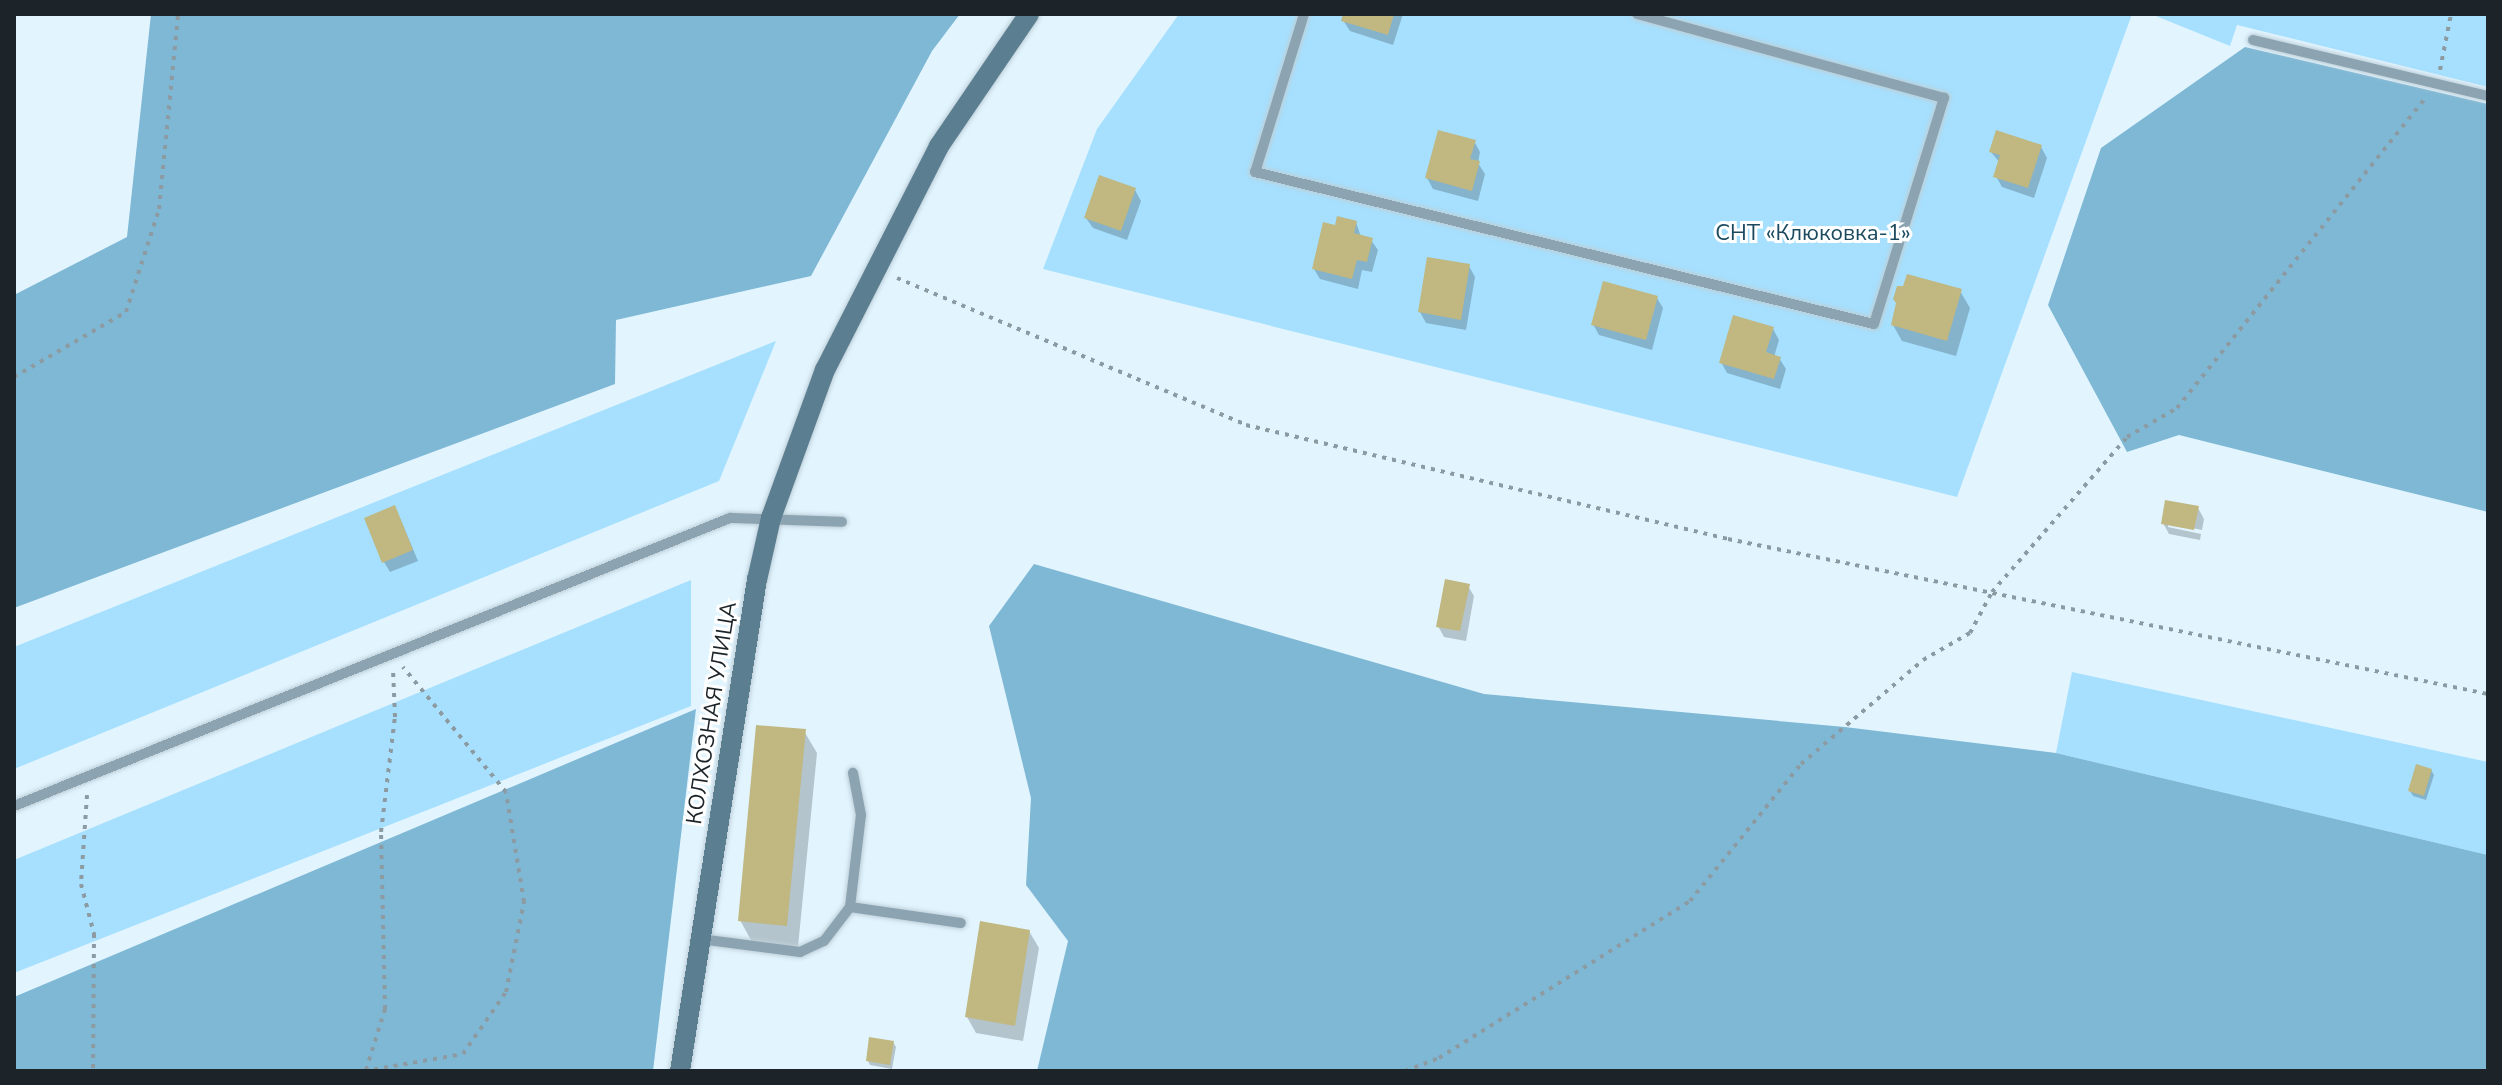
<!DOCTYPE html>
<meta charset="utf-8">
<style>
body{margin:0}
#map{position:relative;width:2502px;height:1085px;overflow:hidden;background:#e2f5ff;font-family:"Nunito Sans",sans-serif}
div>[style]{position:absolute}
.green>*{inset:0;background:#a6e0fe}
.forest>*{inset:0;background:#7fb8d5}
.shadow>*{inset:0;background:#0003}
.building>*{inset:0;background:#c0b781}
.path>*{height:4px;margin-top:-2px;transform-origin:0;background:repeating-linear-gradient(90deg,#8c9aa2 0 4px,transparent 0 10px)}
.roads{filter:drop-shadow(0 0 2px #becfd8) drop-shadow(0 0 2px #becfd8)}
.lane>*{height:10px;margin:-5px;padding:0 5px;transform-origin:5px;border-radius:5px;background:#8ca4b1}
.secondary>*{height:20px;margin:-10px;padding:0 10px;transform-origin:10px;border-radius:10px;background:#5b7e91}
span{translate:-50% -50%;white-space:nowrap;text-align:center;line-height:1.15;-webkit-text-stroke:6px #fff;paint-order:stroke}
.park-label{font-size:22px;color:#1b4a5f}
.street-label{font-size:22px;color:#1c2429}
.frame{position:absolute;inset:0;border:16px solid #1c2429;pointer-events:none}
</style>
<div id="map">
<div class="green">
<div style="clip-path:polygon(1179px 14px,2132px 14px,1957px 497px,1043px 269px,1097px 129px)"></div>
<div style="clip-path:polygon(2151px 14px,2488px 14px,2488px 87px,2237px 25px,2230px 46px)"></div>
<div style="clip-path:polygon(776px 341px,719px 481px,14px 769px,14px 647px)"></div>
<div style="clip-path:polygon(691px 580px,691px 706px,14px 973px,14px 860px)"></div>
<div style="clip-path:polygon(2072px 672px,2488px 762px,2488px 855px,2056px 753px)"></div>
</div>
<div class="forest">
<div style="clip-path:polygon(151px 14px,960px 14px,932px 51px,811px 276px,616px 320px,615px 384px,14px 608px,14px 295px,127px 237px)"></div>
<div style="clip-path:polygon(2245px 47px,2488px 104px,2488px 512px,2179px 435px,2127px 452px,2048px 305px,2101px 148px)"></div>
<div style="clip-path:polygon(1034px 564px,1484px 694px,1845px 727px,2056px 753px,2488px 855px,2488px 1071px,1037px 1071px,1068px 941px,1026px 885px,1031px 798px,989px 626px)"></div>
<div style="clip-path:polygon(696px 709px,653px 1071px,14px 1071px,14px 997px)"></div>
</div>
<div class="shadow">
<div style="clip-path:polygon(1345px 14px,1403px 14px,1393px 45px,1350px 31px,1343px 20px)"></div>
<div style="clip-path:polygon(1474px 141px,1480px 152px,1478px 163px,1485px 174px,1478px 201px,1433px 189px,1427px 178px)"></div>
<div style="clip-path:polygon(2041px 147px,2047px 158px,2034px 198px,2002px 187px,1996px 176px,2000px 163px,1991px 152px)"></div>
<div style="clip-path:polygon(1135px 190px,1141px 201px,1127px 240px,1093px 228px,1086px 218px)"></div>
<div style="clip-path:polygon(1356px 222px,1361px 237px,1371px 240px,1378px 250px,1372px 272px,1362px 270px,1358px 289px,1320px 279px,1314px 269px,1336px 228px)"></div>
<div style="clip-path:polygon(1469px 266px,1475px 277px,1466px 330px,1426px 323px,1420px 312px)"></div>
<div style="clip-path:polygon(1960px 291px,1970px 308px,1956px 356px,1902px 341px,1893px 325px)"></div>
<div style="clip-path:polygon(1657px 298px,1663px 308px,1652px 350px,1599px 335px,1593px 324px)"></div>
<div style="clip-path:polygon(1773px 329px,1779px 340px,1774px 357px,1779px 358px,1786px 369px,1780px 389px,1727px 373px,1721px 362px)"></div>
<div style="clip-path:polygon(2198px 508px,2204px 519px,2202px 530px,2168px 523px,2168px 527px,2201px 534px,2200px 540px,2169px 534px,2163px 523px)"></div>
<div style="clip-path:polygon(400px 518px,418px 561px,390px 572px,384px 562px)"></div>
<div style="clip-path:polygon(1468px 586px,1474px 596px,1466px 641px,1444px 637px,1438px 626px)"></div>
<div style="clip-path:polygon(804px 731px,817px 753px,798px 947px,752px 942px,740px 920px)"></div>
<div style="clip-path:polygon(2431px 770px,2434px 775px,2426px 800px,2413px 796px,2410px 791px)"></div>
<div style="clip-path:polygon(1029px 931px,1039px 948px,1023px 1041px,976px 1033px,967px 1017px)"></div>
<div style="clip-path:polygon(893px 1042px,896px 1047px,892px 1069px,870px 1065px,868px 1061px)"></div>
</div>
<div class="building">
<div style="clip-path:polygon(1343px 14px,1394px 14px,1388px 35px,1341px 21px)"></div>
<div style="clip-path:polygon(1438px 130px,1476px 140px,1470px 159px,1480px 161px,1472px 191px,1425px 178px)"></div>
<div style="clip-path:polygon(1996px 130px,2042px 145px,2028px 188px,1993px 177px,2000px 155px,1989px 152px)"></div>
<div style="clip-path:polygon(1099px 175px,1136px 188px,1121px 231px,1084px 218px)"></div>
<div style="clip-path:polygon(1337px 216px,1357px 221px,1354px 233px,1373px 238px,1367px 262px,1357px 260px,1352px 279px,1312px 269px,1323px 222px,1335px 225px)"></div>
<div style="clip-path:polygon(1427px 257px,1470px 264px,1461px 320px,1418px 312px)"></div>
<div style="clip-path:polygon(1907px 274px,1962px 289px,1947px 341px,1891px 325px,1896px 303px,1893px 299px,1897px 286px,1903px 286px)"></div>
<div style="clip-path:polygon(1603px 281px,1658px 296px,1646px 340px,1591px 325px)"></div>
<div style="clip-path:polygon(1733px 315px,1774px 327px,1766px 352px,1781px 357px,1774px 379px,1719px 363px)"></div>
<div style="clip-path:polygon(2165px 500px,2199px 506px,2194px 530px,2161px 524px)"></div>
<div style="clip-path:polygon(395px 505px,413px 550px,382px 563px,364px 518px)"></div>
<div style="clip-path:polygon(1445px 579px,1470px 584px,1460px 631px,1436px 627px)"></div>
<div style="clip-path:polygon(756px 725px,806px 729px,787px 926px,738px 921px)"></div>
<div style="clip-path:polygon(2416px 764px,2432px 769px,2424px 796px,2408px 791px)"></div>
<div style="clip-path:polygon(980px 921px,1030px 930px,1015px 1026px,965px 1017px)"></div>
<div style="clip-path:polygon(869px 1037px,894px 1041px,890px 1065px,866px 1061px)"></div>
</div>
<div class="path">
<div style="left:2440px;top:70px;width:57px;rotate:-78.9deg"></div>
<div style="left:897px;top:278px;width:379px;rotate:22.8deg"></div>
<div style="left:1246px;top:425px;width:495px;rotate:13.3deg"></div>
<div style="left:1728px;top:539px;width:776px;rotate:11.53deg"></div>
<div style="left:14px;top:377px;width:129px;rotate:-30.1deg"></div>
<div style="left:126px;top:312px;width:108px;rotate:-72.2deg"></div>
<div style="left:159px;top:209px;width:196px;rotate:-84.4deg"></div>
<div style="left:87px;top:795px;width:89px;rotate:93.9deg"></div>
<div style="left:81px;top:884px;width:52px;rotate:75.4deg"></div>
<div style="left:94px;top:934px;width:137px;rotate:90.4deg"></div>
<div style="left:366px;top:1070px;width:64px;rotate:-72.7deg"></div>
<div style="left:385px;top:1009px;width:177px;rotate:-91.3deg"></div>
<div style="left:381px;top:832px;width:116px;rotate:-83.1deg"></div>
<div style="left:395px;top:717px;width:47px;rotate:-92.4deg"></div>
<div style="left:364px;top:1071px;width:100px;rotate:-9.7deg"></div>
<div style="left:463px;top:1054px;width:75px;rotate:-55.3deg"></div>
<div style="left:506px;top:992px;width:92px;rotate:-78.7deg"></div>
<div style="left:524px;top:902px;width:111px;rotate:-99.3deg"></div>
<div style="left:506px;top:792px;width:162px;rotate:-129.5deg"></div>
<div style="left:1405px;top:1071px;width:36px;rotate:-21deg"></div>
<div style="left:1439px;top:1058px;width:296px;rotate:-32deg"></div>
<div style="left:1690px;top:901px;width:176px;rotate:-51deg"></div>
<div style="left:1801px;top:764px;width:160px;rotate:-40.4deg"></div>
<div style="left:1923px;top:660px;width:54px;rotate:-29.9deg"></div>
<div style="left:1970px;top:633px;width:47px;rotate:-61.8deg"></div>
<div style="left:1992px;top:592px;width:206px;rotate:-48.9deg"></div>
<div style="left:2127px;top:437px;width:58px;rotate:-30.1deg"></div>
<div style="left:2177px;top:408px;width:397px;rotate:-51.3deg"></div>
</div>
<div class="roads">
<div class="lane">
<div style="left:1304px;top:14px;width:165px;rotate:107.2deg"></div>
<div style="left:1255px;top:172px;width:637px;rotate:13.8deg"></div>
<div style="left:1874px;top:324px;width:237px;rotate:-72.8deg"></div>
<div style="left:1944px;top:98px;width:318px;rotate:-164.7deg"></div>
<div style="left:2253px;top:40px;width:242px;rotate:13.4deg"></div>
<div style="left:14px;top:806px;width:772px;rotate:-21.91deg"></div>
<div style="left:730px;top:518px;width:112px;rotate:2deg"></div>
<div style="left:850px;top:907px;width:112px;rotate:8.2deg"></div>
<div style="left:700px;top:939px;width:101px;rotate:7.4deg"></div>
<div style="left:800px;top:952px;width:26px;rotate:-25deg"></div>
<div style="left:824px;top:941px;width:43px;rotate:-52.6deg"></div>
<div style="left:850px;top:907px;width:93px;rotate:-83.2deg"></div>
<div style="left:861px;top:815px;width:43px;rotate:-100.8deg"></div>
</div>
<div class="secondary">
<div style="left:680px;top:1071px;width:497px;rotate:-81.1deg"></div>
<div style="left:757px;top:580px;width:64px;rotate:-77.3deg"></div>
<div style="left:771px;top:518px;width:158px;rotate:-70deg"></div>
<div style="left:825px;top:370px;width:251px;rotate:-63deg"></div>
<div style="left:939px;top:146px;width:160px;rotate:-55.7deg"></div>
</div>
</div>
<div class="park-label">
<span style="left:1813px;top:234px">СНТ «Клюковка-1»</span>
</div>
<div class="street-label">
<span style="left:712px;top:713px;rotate:-81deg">КОЛХОЗНАЯ УЛИЦА</span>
</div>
<div class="frame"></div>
</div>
